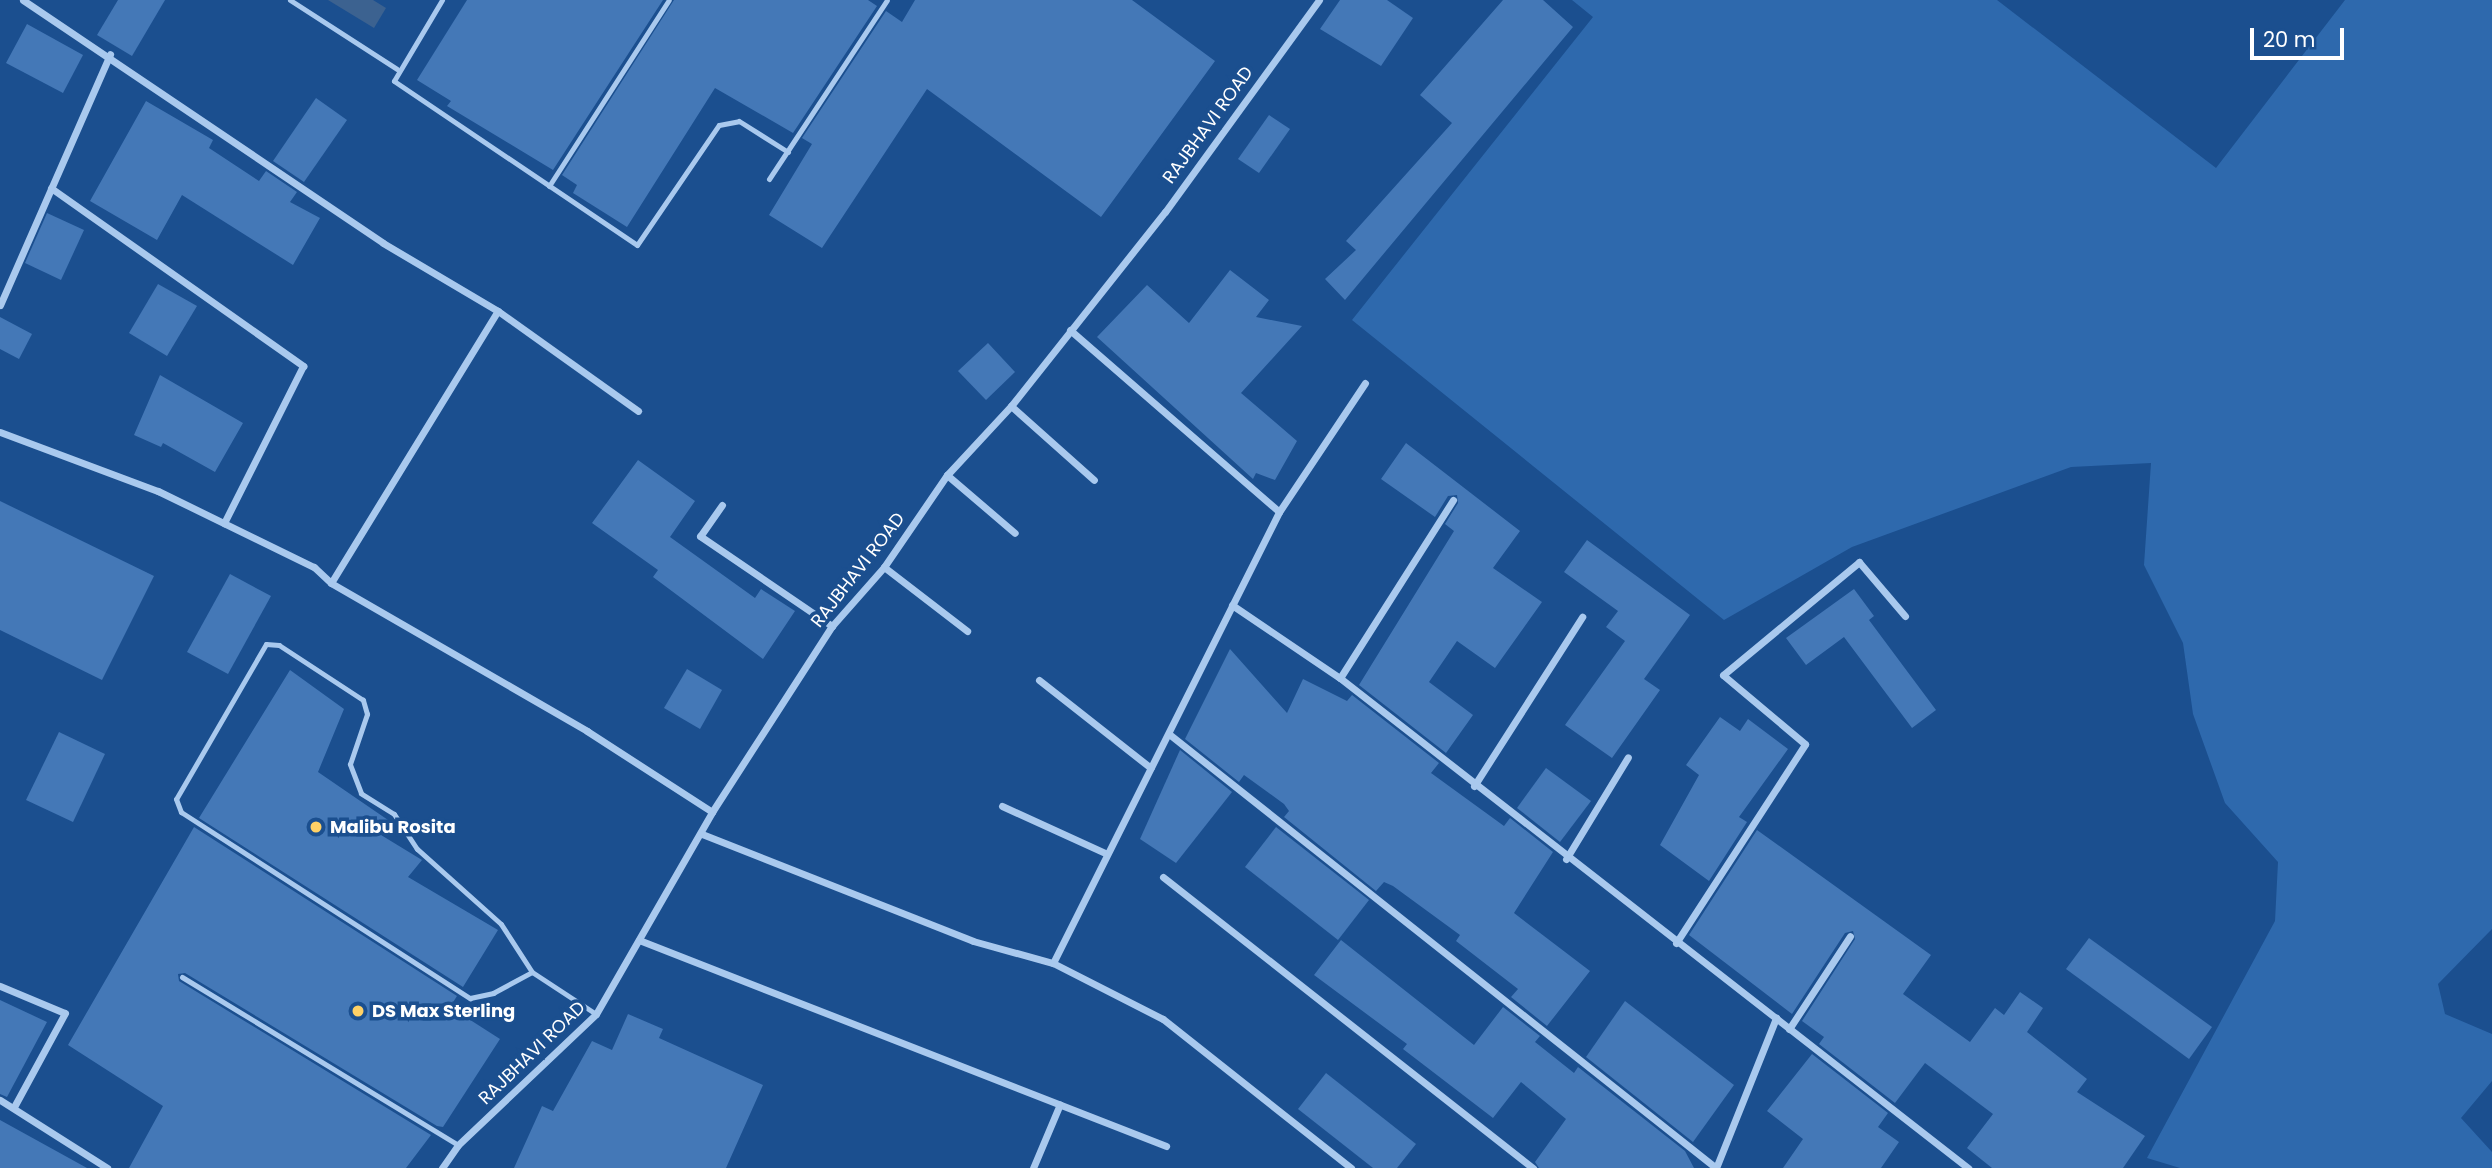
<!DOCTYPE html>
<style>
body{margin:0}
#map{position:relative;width:2492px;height:1168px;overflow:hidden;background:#1b4f8f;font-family:Poppins,sans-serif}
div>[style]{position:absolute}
.green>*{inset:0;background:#2e69ad}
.water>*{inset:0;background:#3c6290}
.building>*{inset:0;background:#4478b7}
.lane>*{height:5px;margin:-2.5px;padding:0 2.5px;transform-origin:2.5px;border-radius:2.5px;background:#a9c9ee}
.street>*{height:7px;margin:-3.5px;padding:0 3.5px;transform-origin:3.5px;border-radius:3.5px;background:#a9c9ee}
.dots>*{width:19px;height:19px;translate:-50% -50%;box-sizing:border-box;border:4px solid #1b4f8f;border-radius:50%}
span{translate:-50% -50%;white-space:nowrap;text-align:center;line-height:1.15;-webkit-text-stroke:7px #1b4f8f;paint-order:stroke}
.street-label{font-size:18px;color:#fff}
.poi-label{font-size:18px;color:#fff;font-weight:700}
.left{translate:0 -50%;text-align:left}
.scale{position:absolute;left:2250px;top:28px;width:94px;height:32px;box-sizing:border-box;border:4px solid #fff;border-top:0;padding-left:9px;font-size:21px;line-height:24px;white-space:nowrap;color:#fff;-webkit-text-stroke:5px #1b4f8f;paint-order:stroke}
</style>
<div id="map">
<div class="green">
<div style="clip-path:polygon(1572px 0,1997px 0,2216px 168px,2345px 0,2492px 0,2492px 929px,2438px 984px,2445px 1014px,2492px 1034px,2492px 1081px,2461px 1118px,2492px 1152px,2492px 1168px,2180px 1168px,2147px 1158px,2275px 921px,2278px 862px,2225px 803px,2193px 714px,2183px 643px,2144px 565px,2151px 463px,2071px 467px,1852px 547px,1724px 620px,1352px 320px,1593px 17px)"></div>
</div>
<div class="water">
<div style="clip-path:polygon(328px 0,373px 0,386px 8px,374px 28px)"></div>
</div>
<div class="building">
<div style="clip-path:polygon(118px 0,165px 0,132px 56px,97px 35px)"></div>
<div style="clip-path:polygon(467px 0,663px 0,553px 170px,447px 106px,451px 101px,417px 80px)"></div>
<div style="clip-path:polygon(674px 0,868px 0,877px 6px,793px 133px,715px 88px,627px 227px,573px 193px,577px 185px,562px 175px)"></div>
<div style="clip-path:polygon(915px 0,1132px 0,1215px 61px,1101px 217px,927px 89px,822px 248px,769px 215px,812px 144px,802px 138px,886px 11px,902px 22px)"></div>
<div style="clip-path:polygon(1340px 0,1387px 0,1413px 18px,1381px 66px,1320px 29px)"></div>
<div style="clip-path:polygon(1503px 0,1543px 0,1573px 27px,1345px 300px,1325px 279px,1356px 250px,1346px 241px,1452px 123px,1420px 95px)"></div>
<div style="clip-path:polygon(27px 24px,83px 55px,63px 93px,6px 63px)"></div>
<div style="clip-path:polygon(316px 98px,347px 120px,304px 182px,273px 161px)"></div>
<div style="clip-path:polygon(146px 101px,213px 140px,209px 148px,259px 181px,266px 171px,297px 192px,290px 202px,320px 218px,293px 265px,182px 195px,157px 240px,90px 201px)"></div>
<div style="clip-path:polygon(1269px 115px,1290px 129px,1259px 173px,1238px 159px)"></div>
<div style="clip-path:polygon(47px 213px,84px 230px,61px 280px,25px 263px)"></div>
<div style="clip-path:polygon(1230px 270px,1269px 300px,1256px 317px,1302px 326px,1241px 393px,1297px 441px,1275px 480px,1256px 473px,1253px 479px,1097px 337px,1147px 285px,1189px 323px)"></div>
<div style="clip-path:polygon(158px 284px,197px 306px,167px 356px,129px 333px)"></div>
<div style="clip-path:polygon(0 317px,32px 334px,19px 359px,0 349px)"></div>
<div style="clip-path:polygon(988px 343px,1015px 372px,986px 400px,958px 371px)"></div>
<div style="clip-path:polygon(160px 375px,243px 423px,215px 472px,163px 443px,161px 447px,134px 435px)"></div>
<div style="clip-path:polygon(1406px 443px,1520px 531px,1493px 568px,1542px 602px,1495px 668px,1457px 641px,1429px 682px,1473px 715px,1446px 753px,1359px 685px,1454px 531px,1445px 524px,1458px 503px,1457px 495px,1448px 496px,1435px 517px,1381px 479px)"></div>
<div style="clip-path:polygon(638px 460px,695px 501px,670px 537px,755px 598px,761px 589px,795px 611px,763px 659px,653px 577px,658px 570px,592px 523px)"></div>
<div style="clip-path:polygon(0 501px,154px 576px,102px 680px,0 630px)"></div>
<div style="clip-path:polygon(1587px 540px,1690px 615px,1644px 679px,1660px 690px,1612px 758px,1565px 725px,1625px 641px,1606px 627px,1618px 611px,1564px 572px)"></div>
<div style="clip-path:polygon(230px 574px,271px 596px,228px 674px,187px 652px)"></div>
<div style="clip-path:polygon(1854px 589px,1874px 616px,1869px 620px,1936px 710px,1912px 728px,1844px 637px,1806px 665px,1786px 638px)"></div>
<div style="clip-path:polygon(1230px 649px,1287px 713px,1303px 679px,1347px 701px,1352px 695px,1439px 763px,1431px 773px,1504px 826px,1510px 818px,1553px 852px,1514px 913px,1590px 971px,1547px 1026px,1511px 997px,1518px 989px,1456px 941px,1460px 935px,1393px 886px,1384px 882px,1376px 891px,1284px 817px,1289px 811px,1284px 804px,1244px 775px,1239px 782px,1185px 739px)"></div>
<div style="clip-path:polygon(687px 669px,722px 690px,700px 729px,664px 708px)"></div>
<div style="clip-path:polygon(290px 670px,344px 709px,318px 772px,388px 820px,381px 835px,422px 860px,408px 877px,498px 930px,463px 987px,199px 818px)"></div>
<div style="clip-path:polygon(1720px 717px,1740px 731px,1748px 719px,1788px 749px,1739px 817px,1747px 822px,1709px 881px,1660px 845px,1699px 775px,1686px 765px)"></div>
<div style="clip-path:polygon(59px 732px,105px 754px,73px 822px,26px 800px)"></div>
<div style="clip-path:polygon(1180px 750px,1232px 792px,1176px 863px,1140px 839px)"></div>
<div style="clip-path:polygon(1546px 768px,1591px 801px,1560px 842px,1517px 808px)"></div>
<div style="clip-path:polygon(194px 827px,457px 996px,450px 1007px,500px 1039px,443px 1127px,437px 1126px,185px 973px,178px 974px,179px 981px,431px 1135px,406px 1168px,129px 1168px,163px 1106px,68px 1045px)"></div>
<div style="clip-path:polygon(1276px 827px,1369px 900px,1338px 940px,1245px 867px)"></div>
<div style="clip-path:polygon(1757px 830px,1931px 955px,1903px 994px,1970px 1042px,1995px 1008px,2004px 1015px,2020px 992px,2043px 1008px,2027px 1032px,2087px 1079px,2077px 1092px,2145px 1136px,2123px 1168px,1992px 1168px,1967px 1148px,1993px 1114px,1925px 1063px,1895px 1103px,1819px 1044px,1824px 1037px,1802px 1021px,1855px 939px,1853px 931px,1845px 933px,1792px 1014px,1689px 935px)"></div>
<div style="clip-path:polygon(2089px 938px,2212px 1027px,2189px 1059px,2066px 969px)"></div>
<div style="clip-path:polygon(1341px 940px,1474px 1045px,1503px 1007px,1540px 1036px,1535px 1042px,1574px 1073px,1578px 1067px,1685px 1151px,1694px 1168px,1539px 1168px,1535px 1162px,1566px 1119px,1521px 1082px,1493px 1118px,1403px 1049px,1407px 1044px,1314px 975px)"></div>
<div style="clip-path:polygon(0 1000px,47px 1022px,7px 1097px,0 1094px)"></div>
<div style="clip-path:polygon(1625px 1001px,1734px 1085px,1693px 1142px,1586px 1057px)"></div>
<div style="clip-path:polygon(628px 1014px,663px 1029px,659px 1038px,763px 1085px,726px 1168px,514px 1168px,542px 1106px,553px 1111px,592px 1041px,612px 1050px)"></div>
<div style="clip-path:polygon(1812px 1054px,1888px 1113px,1878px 1127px,1899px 1142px,1881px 1168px,1783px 1168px,1803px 1139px,1767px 1111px)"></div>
<div style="clip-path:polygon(1326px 1073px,1416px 1144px,1397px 1168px,1373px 1168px,1298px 1109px)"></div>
<div style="clip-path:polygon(0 1120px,87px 1168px,0 1168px)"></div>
</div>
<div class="lane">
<div style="left:290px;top:0;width:127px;rotate:32.8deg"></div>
<div style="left:442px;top:0;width:94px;rotate:120.7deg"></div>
<div style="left:394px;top:81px;width:293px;rotate:34deg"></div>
<div style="left:637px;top:245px;width:145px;rotate:-55.7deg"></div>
<div style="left:719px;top:125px;width:20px;rotate:-11deg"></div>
<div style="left:739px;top:121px;width:58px;rotate:32.3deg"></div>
<div style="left:769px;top:179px;width:214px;rotate:-56.6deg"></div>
<div style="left:549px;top:186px;width:221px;rotate:-57.2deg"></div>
<div style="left:532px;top:972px;width:57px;rotate:-122.9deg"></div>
<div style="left:501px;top:924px;width:113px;rotate:-138.2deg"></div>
<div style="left:417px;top:849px;width:42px;rotate:-123.3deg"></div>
<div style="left:394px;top:814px;width:39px;rotate:-148deg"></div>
<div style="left:361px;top:793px;width:31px;rotate:-111deg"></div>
<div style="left:350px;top:764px;width:53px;rotate:-71.2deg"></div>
<div style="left:367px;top:714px;width:15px;rotate:-106deg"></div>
<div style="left:363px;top:700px;width:100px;rotate:-146.8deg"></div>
<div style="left:279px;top:645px;width:13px;rotate:-176deg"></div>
<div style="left:266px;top:644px;width:179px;rotate:120.1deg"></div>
<div style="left:176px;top:799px;width:14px;rotate:69deg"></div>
<div style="left:181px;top:812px;width:344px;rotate:32.8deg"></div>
<div style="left:470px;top:998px;width:24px;rotate:-12deg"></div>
<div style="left:493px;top:993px;width:44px;rotate:-28.3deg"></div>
<div style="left:532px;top:972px;width:77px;rotate:33.3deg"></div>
<div style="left:182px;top:977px;width:323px;rotate:31.3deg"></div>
</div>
<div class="street">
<div style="left:23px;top:0;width:434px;rotate:34deg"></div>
<div style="left:383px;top:243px;width:134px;rotate:30.6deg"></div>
<div style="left:498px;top:311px;width:172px;rotate:35.5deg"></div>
<div style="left:51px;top:188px;width:309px;rotate:35.2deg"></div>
<div style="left:303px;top:366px;width:176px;rotate:116.7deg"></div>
<div style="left:0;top:305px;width:274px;rotate:-66.3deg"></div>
<div style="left:1070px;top:330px;width:277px;rotate:41deg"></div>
<div style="left:1011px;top:406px;width:111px;rotate:41.7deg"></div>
<div style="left:0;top:432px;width:169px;rotate:20.5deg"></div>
<div style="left:158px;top:491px;width:174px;rotate:26deg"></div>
<div style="left:314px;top:567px;width:23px;rotate:43deg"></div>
<div style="left:331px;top:583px;width:296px;rotate:30deg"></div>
<div style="left:587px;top:731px;width:149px;rotate:32.9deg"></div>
<div style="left:947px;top:475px;width:89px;rotate:40.5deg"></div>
<div style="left:722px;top:505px;width:38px;rotate:125deg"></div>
<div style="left:700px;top:536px;width:160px;rotate:34.3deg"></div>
<div style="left:884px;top:567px;width:105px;rotate:37.6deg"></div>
<div style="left:331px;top:583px;width:319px;rotate:-58.5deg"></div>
<div style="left:1232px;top:605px;width:130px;rotate:34.1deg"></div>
<div style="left:1340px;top:678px;width:797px;rotate:37.96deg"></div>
<div style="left:1340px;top:678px;width:211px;rotate:-57.6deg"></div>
<div style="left:1039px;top:680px;width:142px;rotate:38.2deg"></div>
<div style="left:1169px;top:734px;width:698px;rotate:38.43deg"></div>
<div style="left:1474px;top:786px;width:201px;rotate:-57.4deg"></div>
<div style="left:1002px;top:806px;width:113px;rotate:24.5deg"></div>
<div style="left:702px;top:834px;width:291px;rotate:21.5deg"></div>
<div style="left:973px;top:941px;width:83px;rotate:15.4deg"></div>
<div style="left:1053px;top:963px;width:123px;rotate:27deg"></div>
<div style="left:1163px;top:1019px;width:240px;rotate:38.4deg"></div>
<div style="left:1566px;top:859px;width:119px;rotate:-58.7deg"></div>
<div style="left:1163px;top:877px;width:471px;rotate:38.2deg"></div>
<div style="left:639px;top:940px;width:566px;rotate:21.35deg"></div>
<div style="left:1676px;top:943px;width:237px;rotate:-57deg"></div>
<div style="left:1805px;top:744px;width:107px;rotate:-139.9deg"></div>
<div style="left:1723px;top:675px;width:177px;rotate:-39.7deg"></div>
<div style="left:1859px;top:562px;width:71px;rotate:49.6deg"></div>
<div style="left:1053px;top:963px;width:504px;rotate:-63.38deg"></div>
<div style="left:1279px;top:512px;width:155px;rotate:-56.3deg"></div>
<div style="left:0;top:986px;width:70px;rotate:22.6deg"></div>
<div style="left:65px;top:1013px;width:107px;rotate:118.5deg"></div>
<div style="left:1789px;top:1029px;width:111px;rotate:-56.7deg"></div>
<div style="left:0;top:1100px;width:127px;rotate:32.4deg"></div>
<div style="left:442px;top:1168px;width:28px;rotate:-55deg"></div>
<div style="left:458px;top:1145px;width:190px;rotate:-43.5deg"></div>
<div style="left:596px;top:1014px;width:233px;rotate:-60.1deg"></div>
<div style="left:712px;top:812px;width:221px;rotate:-57.2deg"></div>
<div style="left:832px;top:626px;width:79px;rotate:-48.6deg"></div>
<div style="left:884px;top:567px;width:112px;rotate:-55.6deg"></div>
<div style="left:947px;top:475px;width:94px;rotate:-47.2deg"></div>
<div style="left:1011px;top:406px;width:248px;rotate:-51.6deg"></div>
<div style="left:1165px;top:212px;width:262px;rotate:-54deg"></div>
<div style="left:1033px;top:1168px;width:69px;rotate:-67.1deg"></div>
<div style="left:1716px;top:1168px;width:162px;rotate:-68.2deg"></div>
</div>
<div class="dots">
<div style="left:316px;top:827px;background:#ffd166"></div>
<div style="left:358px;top:1011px;background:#ffd166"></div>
</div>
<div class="street-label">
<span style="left:1208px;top:125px;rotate:-54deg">RAJBHAVI ROAD</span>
<span style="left:858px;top:570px;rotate:-52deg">RAJBHAVI ROAD</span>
<span style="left:532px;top:1053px;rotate:-44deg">RAJBHAVI ROAD</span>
</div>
<div class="poi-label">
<span class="left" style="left:330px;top:827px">Malibu Rosita</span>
<span class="left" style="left:372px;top:1011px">DS Max Sterling</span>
</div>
<div class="scale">20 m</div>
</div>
